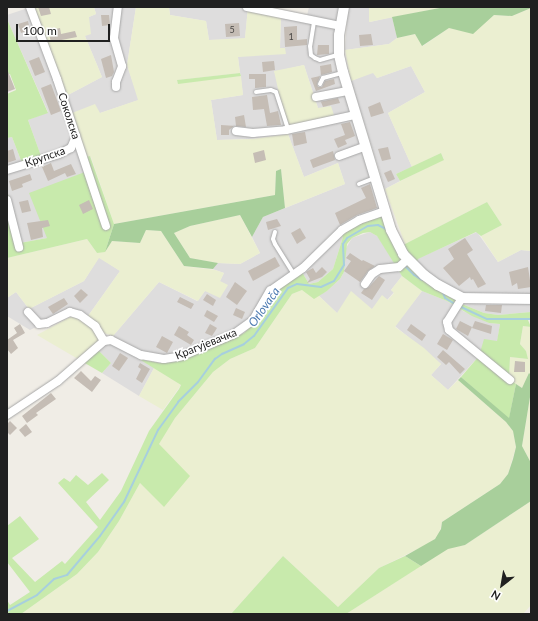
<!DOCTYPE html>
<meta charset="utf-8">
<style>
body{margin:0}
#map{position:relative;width:538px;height:621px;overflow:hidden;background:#f0ede6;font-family:Lato,sans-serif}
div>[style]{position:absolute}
.residential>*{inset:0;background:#dedddd}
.farmland>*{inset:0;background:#ebefd1}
.grass>*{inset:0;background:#c8eaac}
.forest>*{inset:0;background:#a8cf9b}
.stream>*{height:2px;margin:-1px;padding:0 1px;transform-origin:1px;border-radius:1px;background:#a7cfde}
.building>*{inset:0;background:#c5bdb5}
.roads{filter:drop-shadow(0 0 1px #a7a7a7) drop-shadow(0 0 1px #a7a7a7)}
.service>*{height:4px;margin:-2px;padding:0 2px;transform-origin:2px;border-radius:2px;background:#fff}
.minor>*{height:8px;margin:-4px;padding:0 4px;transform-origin:4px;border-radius:4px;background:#fff}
.tertiary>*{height:10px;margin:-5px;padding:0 5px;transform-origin:5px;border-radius:5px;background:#fff}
span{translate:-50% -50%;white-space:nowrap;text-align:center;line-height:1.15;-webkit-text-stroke:3.5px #fff;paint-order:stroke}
.number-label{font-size:9px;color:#494745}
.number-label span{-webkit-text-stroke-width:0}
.street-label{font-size:11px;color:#202020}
.water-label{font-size:12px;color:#4b79b0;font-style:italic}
.frame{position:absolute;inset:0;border:8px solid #202020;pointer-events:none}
.north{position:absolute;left:482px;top:565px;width:40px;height:40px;-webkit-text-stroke:3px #fff;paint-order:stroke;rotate:211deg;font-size:11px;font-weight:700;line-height:16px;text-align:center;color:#202020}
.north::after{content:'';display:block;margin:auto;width:14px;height:18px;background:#202020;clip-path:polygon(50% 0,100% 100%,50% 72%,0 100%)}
.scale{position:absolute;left:16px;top:24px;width:94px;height:18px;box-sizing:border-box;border:2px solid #202020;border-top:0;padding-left:5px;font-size:12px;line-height:14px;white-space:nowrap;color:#202020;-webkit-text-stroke:3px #fff;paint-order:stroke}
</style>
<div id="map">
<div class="residential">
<div style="clip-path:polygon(94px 7px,136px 7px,127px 65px,139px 100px,100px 113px,72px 113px,66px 96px,102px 77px,85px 36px,89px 17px,96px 14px)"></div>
<div style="clip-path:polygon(169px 7px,248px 7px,245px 39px,209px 40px,206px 21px,170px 15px)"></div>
<div style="clip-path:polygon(evenodd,309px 7px,342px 7px,337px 35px,383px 207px,346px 224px,325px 239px,339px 235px,343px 237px,333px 269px,318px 282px,309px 284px,302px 272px,264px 295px,245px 325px,191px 350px,163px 357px,140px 352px,113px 336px,159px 282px,197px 301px,205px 291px,220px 281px,224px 273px,213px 269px,218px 263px,240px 264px,260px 253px,252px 237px,263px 217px,345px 184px,338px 163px,304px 177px,288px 134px,249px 139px,217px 140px,211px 100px,243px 95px,238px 57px,280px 48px,281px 13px,306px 20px,309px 7px,304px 65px,318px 108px,274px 72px,304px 65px)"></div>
<div style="clip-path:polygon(348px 7px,369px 7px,370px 22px,392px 17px,397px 38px,389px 44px,345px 50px)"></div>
<div style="clip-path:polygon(28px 8px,58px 91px,85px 172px,47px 238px,20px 243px,7px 190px,7px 174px,64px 149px,41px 156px,28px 120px,48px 112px,7px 19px,7px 15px)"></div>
<div style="clip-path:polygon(411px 66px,425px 92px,388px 113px,412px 167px,396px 174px,400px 181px,385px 189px,351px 81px,373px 72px,377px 78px)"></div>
<div style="clip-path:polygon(12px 137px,22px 163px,7px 169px,7px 138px)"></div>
<div style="clip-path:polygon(370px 232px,377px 236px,385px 245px,402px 276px,391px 290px,394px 292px,387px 300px,372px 309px,337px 313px,318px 295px,327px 291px,340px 279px,344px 272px,345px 250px,352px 238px)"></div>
<div style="clip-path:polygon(477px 232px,498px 262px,521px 250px,531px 251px,531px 312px,498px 315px,484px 313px,462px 304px,414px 267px,417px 259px)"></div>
<div style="clip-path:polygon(99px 257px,120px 271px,88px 316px,58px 316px,30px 330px,7px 316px,7px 298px,16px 292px,29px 309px,84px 281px)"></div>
<div style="clip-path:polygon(422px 291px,447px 301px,463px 311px,489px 323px,500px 324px,497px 342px,479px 356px,448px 390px,431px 375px,441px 364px,395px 326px)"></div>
<div style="clip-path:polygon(107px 342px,127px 350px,154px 368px,139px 396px,102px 373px,111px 363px,97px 349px)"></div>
</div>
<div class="farmland">
<div style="clip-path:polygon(34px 7px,94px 7px,96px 14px,89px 17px,91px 34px,85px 36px,102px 77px,66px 96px)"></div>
<div style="clip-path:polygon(136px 7px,169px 7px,170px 15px,206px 21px,209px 40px,245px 38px,248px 7px,281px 13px,280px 48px,285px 48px,286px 54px,238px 57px,240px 73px,177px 80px,178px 83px,241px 76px,243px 95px,211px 100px,217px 140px,254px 139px,288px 134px,274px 71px,304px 65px,318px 108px,331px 106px,336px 121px,288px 134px,304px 177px,338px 163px,345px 184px,285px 208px,281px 169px,276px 171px,275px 195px,114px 224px,91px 157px,87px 157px,72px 113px,95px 104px,100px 113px,138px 100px,127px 65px)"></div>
<div style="clip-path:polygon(369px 7px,445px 7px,369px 22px)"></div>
<div style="clip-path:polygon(531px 8px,531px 122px,529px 124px,531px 124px,531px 251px,521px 250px,498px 262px,481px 236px,502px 225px,487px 202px,405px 244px,385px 189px,444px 159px,441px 153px,412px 167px,388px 113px,425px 92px,411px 66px,377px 78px,373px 73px,351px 81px,345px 50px,389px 44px,397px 38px,415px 34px,423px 46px,449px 28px,473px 33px,494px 15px,512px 16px)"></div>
<div style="clip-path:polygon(240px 215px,260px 253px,240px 264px,218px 263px,190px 258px,174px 233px,190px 226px)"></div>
<div style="clip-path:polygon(146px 230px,161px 231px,184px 266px,215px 270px,224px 273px,220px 281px,228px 285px,220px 298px,205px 291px,198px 301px,159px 282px,113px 336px,104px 333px,88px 316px,120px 271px,99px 258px,84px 281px,29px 309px,16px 292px,7px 298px,7px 258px,87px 239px,97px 253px,112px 241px,140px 243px)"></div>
<div style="clip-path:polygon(402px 276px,422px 291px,395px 327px,424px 348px,441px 364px,431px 375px,448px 390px,458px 380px,506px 422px,513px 431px,516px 447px,508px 474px,500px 484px,442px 522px,439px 535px,430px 543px,379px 568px,338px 607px,283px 556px,231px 614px,21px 614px,77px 574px,98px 552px,119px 521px,140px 483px,164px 506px,158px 444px,175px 418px,213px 372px,230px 359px,255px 348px,292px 294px,302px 290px,318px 295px,337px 313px,351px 291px,372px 309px,382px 295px,388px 300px,394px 293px,391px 290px)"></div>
<div style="clip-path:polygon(78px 316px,87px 321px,101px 339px,78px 359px,37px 335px,70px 317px)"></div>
<div style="clip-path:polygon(523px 326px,531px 327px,531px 375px,529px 374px,522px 388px,509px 379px,510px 357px,527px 359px,526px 351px,520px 344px)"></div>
<div style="clip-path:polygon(154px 368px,181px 385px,163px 410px,139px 396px)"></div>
<div style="clip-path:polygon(531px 391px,531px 463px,522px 446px)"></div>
<div style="clip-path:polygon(531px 501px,531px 605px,523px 614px,346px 614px,448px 548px,465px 545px)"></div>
</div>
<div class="grass">
<div style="clip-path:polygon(7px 19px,48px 113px,28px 120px,41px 156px,22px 163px,12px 137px,7px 138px,7px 94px,16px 90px,10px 74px,7px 75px)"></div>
<div style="clip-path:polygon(240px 73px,241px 76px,178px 84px,177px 80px)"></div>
<div style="clip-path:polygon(441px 153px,444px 160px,400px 181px,396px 174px)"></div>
<div style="clip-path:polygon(90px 156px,114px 224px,105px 252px,97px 253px,87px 239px,7px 258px,7px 190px,20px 243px,47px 238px,29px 193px,85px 172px,87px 157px)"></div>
<div style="clip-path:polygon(487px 202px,502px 225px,481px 236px,476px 232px,418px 259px,415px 267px,462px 304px,484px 313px,498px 315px,531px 312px,531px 317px,528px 320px,531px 327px,523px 326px,520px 344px,526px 351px,528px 359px,510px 357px,509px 379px,516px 384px,509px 419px,461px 377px,479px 356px,484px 339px,497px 341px,500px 324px,489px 323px,472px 316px,447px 301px,422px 291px,402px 276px,377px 236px,370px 232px,363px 233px,352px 238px,347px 244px,344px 272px,340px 279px,327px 291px,314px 299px,302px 290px,292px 294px,255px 348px,230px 359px,213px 372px,175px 418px,159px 444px,190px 476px,164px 507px,140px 483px,119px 521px,98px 552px,77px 574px,21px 614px,7px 614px,7px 600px,10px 605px,30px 592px,7px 562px,7px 526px,20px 516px,39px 539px,12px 558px,35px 582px,62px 561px,65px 564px,98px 527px,58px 483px,64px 478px,70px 482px,76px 475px,88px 485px,102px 473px,109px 480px,86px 502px,100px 520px,121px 491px,149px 431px,179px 389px,181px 385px,139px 359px,160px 363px,180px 360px,219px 342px,230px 340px,244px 333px,252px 325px,271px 294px,302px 272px,309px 284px,318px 282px,333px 269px,343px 237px,339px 235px,347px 229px,387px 214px,401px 249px,405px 244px)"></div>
<div style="clip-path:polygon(97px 349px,111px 363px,102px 373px,83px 362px)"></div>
<div style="clip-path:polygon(283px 556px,338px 607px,379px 568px,405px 556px,421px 566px,346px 614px,231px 614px)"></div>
</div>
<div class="forest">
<div style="clip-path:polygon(445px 7px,531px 7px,531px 8px,512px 16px,494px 15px,473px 34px,449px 28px,422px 46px,415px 34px,397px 38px,392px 17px)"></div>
<div style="clip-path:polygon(281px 169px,285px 208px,263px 217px,252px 237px,240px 215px,190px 226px,174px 233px,190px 258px,218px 263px,213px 269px,184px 266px,161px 231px,146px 230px,140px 243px,112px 241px,105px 252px,114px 224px,275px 195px,276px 171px)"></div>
<div style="clip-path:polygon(529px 373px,531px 375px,531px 391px,522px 446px,531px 463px,531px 501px,465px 545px,448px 549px,421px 566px,405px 556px,435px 539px,441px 529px,442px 522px,500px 484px,508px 474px,513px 459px,516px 447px,513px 431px,506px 422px,458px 380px,461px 377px,509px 418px,516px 384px,522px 388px)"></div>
</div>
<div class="stream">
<div style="left:404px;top:265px;width:14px;rotate:45deg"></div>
<div style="left:414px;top:275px;width:9px;rotate:32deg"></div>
<div style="left:443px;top:293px;width:5px;rotate:68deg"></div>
<div style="left:445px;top:298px;width:12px;rotate:31deg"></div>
<div style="left:459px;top:306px;width:31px;rotate:25deg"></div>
<div style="left:487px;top:319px;width:44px"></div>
<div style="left:7px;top:611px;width:34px;rotate:-28deg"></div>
<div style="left:37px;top:595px;width:23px;rotate:-43deg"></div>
<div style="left:54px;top:579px;width:14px;rotate:-17deg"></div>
<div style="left:67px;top:575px;width:51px;rotate:-49.8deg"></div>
<div style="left:100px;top:536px;width:42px;rotate:-54.8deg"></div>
<div style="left:124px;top:502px;width:80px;rotate:-64.7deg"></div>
<div style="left:158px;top:430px;width:34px;rotate:-54deg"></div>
<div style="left:178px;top:402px;width:28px;rotate:-45deg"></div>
<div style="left:198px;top:382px;width:29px;rotate:-54deg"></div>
<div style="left:215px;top:359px;width:9px;rotate:-36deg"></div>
<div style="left:222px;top:354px;width:24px;rotate:-24deg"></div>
<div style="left:244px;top:344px;width:13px;rotate:-39deg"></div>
<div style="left:254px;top:336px;width:59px;rotate:-54.7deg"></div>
<div style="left:288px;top:288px;width:10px;rotate:-24deg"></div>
<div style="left:297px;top:284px;width:24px;rotate:7deg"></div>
<div style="left:321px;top:287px;width:14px;rotate:-25deg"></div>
<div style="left:334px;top:281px;width:19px;rotate:-58deg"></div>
<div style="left:344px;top:265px;width:21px;rotate:-93deg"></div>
<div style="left:343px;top:244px;width:7px;rotate:-56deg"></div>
<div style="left:347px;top:238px;width:24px;rotate:-30deg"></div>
<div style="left:368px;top:226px;width:10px;rotate:-6deg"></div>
<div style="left:378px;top:225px;width:9px;rotate:27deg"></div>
</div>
<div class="building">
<div style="clip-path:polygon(38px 7px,49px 7px,51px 14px,41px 16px)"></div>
<div style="clip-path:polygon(101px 15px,109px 15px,110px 25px,102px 26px)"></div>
<div style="clip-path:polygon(28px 21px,30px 30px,21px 33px,18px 24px)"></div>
<div style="clip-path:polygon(239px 23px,240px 36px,226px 37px,225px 24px)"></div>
<div style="clip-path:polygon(297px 26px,297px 40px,307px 39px,307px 45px,285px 47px,284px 27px)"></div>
<div style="clip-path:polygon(60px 28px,61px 34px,75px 31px,77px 37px,51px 42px,48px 31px)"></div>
<div style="clip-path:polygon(371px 34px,373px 45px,360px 46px,359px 35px)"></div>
<div style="clip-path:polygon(318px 45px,329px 45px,329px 54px,317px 55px)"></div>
<div style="clip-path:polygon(111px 55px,114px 72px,112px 76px,106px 78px,101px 59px)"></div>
<div style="clip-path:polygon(39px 57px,45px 72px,35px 76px,29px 61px)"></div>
<div style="clip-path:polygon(274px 61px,275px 70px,263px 72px,262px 62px)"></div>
<div style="clip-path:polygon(331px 64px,332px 72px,321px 75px,320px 66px)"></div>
<div style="clip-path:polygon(7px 69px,15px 89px,7px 92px)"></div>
<div style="clip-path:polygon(249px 74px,266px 74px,266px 87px,255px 88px,255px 79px,249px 79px)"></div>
<div style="clip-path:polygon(320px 76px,317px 84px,318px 87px,322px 87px,325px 81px,334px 79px,335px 84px,316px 91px,311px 78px)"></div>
<div style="clip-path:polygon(51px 84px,61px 111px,51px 115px,41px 88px)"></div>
<div style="clip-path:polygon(267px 95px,270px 113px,278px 111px,281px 125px,267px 126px,264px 109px,253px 110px,252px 97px)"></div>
<div style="clip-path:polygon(338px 98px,340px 103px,331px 105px,323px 107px,321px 102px,319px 102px)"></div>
<div style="clip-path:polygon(380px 102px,384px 113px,371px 117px,368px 107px)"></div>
<div style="clip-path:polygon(244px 115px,246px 127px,234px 126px,229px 130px,229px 135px,221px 135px,221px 125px,236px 126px,235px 117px)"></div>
<div style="clip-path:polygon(350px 122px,355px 136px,345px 140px,347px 144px,338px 148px,334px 139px,345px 135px,341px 124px)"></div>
<div style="clip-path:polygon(305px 132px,307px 143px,294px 146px,292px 134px)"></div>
<div style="clip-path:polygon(388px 147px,391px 159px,382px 161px,378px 149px)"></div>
<div style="clip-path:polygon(13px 149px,16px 160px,7px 163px,7px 151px)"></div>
<div style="clip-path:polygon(264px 150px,266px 160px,255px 163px,253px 153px)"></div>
<div style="clip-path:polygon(333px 151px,335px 160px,313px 168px,310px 160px)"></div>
<div style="clip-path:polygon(51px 163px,54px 171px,71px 164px,76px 174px,67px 177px,65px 173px,48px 181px,42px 167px)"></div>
<div style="clip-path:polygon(391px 170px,395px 179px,388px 182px,384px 173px)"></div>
<div style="clip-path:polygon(30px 174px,32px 180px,22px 184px,23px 187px,12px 191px,9px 181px)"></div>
<div style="clip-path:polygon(370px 184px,377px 208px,357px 215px,340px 225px,335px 213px,366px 198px,361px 188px)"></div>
<div style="clip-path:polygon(28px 200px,31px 211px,22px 213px,19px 202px)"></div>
<div style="clip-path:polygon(89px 200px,93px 209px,83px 214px,79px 205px)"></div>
<div style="clip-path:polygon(277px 219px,281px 226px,268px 230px,266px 222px)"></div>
<div style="clip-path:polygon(48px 220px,50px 226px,42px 228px,43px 237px,31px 240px,27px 223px)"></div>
<div style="clip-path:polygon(300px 228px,306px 238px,297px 244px,291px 233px)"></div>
<div style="clip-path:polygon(465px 238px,473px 250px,467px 254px,486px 284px,478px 288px,473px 279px,471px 280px,470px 277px,459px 286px,443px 268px,454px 259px,448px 249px)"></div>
<div style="clip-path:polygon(350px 253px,362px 261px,363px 260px,375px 266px,368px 271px,360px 282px,344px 271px,351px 261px,346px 258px)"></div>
<div style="clip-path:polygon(275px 257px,280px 266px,253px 281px,248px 271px)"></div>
<div style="clip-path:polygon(322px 267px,327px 272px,322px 277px,307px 283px,310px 279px,306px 272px,313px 268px,316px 273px)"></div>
<div style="clip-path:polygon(528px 267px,531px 287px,518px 289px,517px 283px,512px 286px,509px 272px)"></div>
<div style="clip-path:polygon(379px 276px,385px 280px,372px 300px,361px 293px,364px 289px,369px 287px)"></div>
<div style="clip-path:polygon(235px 282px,247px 291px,237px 305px,226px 297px)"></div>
<div style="clip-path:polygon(81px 289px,88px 295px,80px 303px,74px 296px)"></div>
<div style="clip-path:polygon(207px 294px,216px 300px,213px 306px,203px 300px)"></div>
<div style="clip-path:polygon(180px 297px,194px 304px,191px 309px,177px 302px)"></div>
<div style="clip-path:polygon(64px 298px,68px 304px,53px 314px,48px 307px)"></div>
<div style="clip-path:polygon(486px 305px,502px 305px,501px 313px,485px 311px)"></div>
<div style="clip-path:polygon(236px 308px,245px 312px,242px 319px,233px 315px)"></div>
<div style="clip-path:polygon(207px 310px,218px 316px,214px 322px,204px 316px)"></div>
<div style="clip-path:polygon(460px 321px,472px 327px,468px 336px,456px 329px)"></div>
<div style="clip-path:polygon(475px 321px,492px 326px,491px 334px,472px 328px)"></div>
<div style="clip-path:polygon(20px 324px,25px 333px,13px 340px,18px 348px,11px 354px,7px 349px,7px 340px,17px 333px,14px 328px)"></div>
<div style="clip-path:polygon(210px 324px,217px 328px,212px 336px,205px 333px)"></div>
<div style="clip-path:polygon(411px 324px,426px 335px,422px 341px,407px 330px)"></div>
<div style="clip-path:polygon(179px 326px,189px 332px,187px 335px,194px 340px,191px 345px,174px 335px)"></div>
<div style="clip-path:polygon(443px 334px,453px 340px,447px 350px,437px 344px)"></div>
<div style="clip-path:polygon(162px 336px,173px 342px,167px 353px,156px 347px)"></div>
<div style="clip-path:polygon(443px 350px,465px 369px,460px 374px,449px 362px,446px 365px,437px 357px)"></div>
<div style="clip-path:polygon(120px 353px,128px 358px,119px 371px,112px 366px)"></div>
<div style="clip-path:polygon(515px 361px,525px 362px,525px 372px,514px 372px)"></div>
<div style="clip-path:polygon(140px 363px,150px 369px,142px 383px,136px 379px,141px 369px,138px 367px)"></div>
<div style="clip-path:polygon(81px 371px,91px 381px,95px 376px,101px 380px,92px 392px,74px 378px)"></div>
<div style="clip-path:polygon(51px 393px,56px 399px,36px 413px,38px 415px,27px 423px,22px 416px)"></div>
<div style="clip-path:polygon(10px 421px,17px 428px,10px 435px,7px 432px,7px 424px)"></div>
<div style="clip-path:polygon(26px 424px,32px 432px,25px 437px,19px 430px)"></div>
</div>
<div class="roads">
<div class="service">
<div style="left:314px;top:22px;width:24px;rotate:99deg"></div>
<div style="left:310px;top:46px;width:9px;rotate:84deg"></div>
<div style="left:311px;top:55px;width:5px;rotate:37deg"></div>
<div style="left:315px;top:58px;width:5px;rotate:22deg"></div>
<div style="left:320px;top:60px;width:19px;rotate:-16deg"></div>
<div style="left:320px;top:84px;width:7px;rotate:-63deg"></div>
<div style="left:323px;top:78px;width:20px;rotate:-15deg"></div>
<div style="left:256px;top:92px;width:15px;rotate:-8deg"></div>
<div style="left:271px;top:90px;width:5px;rotate:22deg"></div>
<div style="left:276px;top:92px;width:39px;rotate:72deg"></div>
<div style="left:359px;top:184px;width:17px;rotate:-21deg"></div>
<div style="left:275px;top:232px;width:7px;rotate:106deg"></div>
<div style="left:273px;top:239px;width:5px;rotate:68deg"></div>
<div style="left:275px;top:244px;width:36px;rotate:58deg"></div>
</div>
<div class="minor">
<div style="left:30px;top:7px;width:77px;rotate:69.4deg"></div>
<div style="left:57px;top:79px;width:155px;rotate:71.6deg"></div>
<div style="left:247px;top:7px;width:95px;rotate:11.5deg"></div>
<div style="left:116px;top:87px;width:5px;rotate:-90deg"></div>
<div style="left:116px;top:82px;width:17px;rotate:-69deg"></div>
<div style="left:122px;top:66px;width:29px;rotate:-106deg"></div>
<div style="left:114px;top:38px;width:31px;rotate:-83deg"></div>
<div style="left:316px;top:97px;width:33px;rotate:-11deg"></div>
<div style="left:236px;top:131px;width:17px;rotate:7deg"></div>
<div style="left:253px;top:133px;width:33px;rotate:-5deg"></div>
<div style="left:286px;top:130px;width:71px;rotate:-12.3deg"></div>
<div style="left:339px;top:156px;width:27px;rotate:-20deg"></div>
<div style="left:7px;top:170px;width:54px;rotate:-17.1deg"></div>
<div style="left:59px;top:154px;width:13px;rotate:-27deg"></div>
<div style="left:71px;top:148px;width:13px;rotate:-67deg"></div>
<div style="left:7px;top:200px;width:49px;rotate:75.7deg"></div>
<div style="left:365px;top:284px;width:12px;rotate:-55deg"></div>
<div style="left:372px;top:274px;width:9px;rotate:-32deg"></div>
<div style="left:380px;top:269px;width:19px;rotate:-6deg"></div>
<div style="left:399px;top:267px;width:12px;rotate:-42deg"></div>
<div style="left:462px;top:298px;width:28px;rotate:122deg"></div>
<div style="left:447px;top:322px;width:8px;rotate:76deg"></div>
<div style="left:449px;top:330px;width:79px;rotate:39.3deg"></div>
<div style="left:28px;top:312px;width:16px;rotate:47deg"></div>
<div style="left:39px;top:324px;width:8px;rotate:-7deg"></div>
<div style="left:47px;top:323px;width:25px;rotate:-26deg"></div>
<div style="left:70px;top:312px;width:10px;rotate:17deg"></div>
<div style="left:80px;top:315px;width:19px;rotate:36deg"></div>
<div style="left:95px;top:326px;width:17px;rotate:59deg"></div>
<div style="left:7px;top:415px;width:61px;rotate:-33.7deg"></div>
<div style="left:58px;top:381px;width:61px;rotate:-41deg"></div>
<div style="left:104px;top:341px;width:7px;rotate:-8deg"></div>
<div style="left:111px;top:340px;width:34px;rotate:27deg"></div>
<div style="left:141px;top:355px;width:23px;rotate:10deg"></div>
<div style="left:164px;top:359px;width:18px;rotate:-9deg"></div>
<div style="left:182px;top:356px;width:56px;rotate:-22.9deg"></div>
<div style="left:234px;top:334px;width:24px;rotate:-36deg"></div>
<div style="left:253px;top:320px;width:34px;rotate:-60deg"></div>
<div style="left:270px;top:291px;width:40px;rotate:-34.9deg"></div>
<div style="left:303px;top:268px;width:54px;rotate:-44.3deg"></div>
<div style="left:342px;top:230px;width:20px;rotate:-30deg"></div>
<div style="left:359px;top:220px;width:28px;rotate:-19deg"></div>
</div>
<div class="tertiary">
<div style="left:344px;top:7px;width:28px;rotate:100deg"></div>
<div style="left:339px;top:35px;width:20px;rotate:90deg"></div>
<div style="left:339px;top:55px;width:17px;rotate:77deg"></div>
<div style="left:343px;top:72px;width:165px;rotate:73.1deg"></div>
<div style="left:391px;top:230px;width:27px;rotate:63deg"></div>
<div style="left:403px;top:254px;width:30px;rotate:45deg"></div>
<div style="left:424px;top:275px;width:17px;rotate:36deg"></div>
<div style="left:438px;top:285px;width:27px;rotate:28deg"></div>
<div style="left:462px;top:298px;width:69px;rotate:0.8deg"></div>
</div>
</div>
<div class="number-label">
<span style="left:232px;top:30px">5</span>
<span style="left:291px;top:37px">1</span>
</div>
<div class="street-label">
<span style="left:69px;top:116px;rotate:72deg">Соколска</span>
<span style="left:45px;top:157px;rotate:-19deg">Крупска</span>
<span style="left:206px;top:344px;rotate:-22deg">Крагујевачка</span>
</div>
<div class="water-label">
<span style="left:264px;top:307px;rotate:-55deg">Orlovača</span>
</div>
<div class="frame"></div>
<div class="north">N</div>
<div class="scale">100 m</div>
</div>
